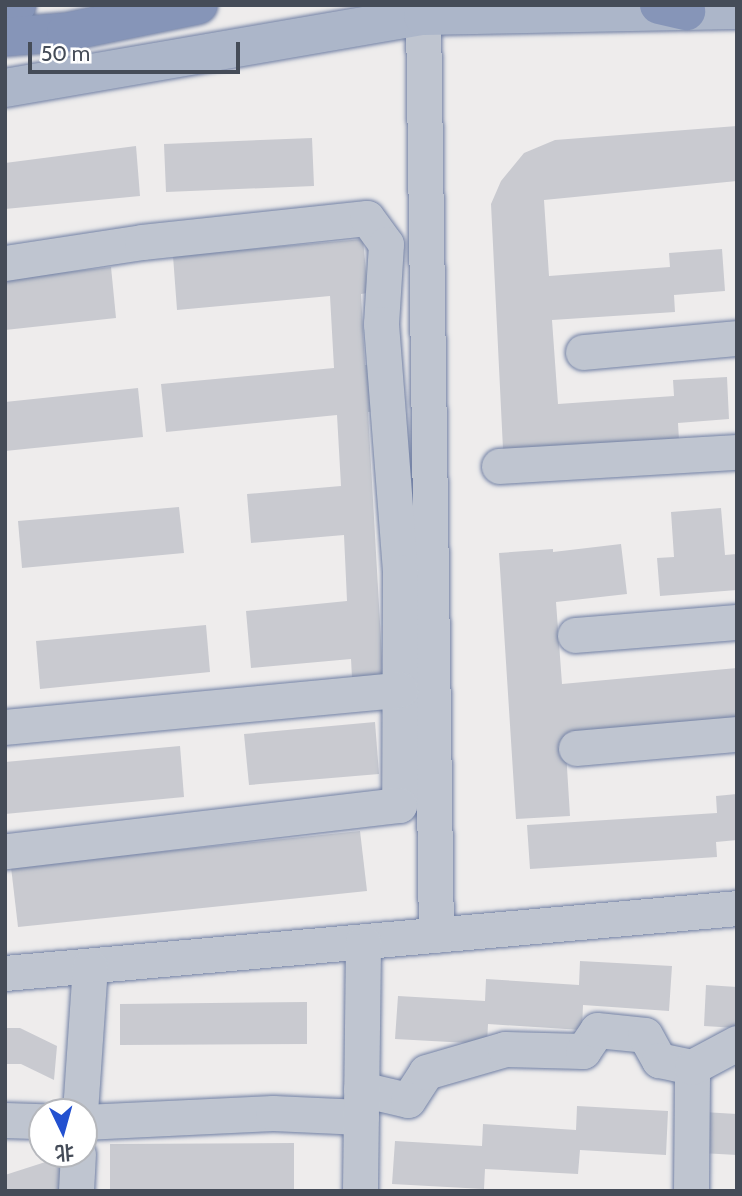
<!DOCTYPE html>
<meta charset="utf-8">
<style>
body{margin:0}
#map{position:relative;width:742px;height:1196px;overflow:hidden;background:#eeecec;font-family:Cabin,"Noto Sans SC",sans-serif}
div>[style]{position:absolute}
.building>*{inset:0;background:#c9cad0}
.roads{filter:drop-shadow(0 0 2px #7180a4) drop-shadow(0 0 2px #7180a4)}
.minor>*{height:35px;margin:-17.5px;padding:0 17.5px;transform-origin:17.5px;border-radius:17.5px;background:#bfc5d0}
.major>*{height:38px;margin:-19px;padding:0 19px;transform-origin:19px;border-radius:19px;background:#acb6c9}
.highway>*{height:38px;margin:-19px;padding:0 19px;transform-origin:19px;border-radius:19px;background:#8695b8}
span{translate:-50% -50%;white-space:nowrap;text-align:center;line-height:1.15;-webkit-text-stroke:7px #fff;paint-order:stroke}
.frame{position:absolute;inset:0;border:7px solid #454c58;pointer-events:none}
.north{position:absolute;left:28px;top:1098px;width:70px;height:70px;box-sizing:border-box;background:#fff;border:2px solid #b5b7bc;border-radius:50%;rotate:175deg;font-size:19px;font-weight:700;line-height:28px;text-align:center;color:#454c58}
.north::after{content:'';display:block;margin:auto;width:24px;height:32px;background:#2351d0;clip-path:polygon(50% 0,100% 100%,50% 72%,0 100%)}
.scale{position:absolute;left:28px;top:42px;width:212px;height:32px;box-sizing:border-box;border:4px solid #454c58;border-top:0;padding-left:9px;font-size:21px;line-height:24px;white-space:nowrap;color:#454c58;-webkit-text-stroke:5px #fff;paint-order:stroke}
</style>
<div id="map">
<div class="building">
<div style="clip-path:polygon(737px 126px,737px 181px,544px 200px,549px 276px,670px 267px,669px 253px,722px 249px,725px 291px,674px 295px,675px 312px,552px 320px,558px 404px,674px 396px,673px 380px,727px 377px,729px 419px,678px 423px,679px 440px,503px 449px,491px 204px,501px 181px,524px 153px,555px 140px)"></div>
<div style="clip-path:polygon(312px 138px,314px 186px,166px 192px,164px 144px)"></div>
<div style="clip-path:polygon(136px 146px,140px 196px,5px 209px,5px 163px)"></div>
<div style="clip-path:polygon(363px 239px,368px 293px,361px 294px,365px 365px,370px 365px,374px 412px,368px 412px,383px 676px,352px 678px,351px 659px,251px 668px,246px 611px,347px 601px,344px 535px,251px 543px,247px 494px,341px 486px,337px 415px,166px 432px,161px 384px,334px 368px,330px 296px,177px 310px,173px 256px)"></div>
<div style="clip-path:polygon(111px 267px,116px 318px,5px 330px,5px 279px)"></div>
<div style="clip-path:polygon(138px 388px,143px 437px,5px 451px,5px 402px)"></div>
<div style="clip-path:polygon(179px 507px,184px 553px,22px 568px,18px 521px)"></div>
<div style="clip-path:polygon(721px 508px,725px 555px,737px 554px,737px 590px,660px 596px,657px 558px,674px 557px,671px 512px)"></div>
<div style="clip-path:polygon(621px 544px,627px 594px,556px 602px,562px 684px,737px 668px,737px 719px,565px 735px,570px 816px,516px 819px,499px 553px,553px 549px,553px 552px)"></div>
<div style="clip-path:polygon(206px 625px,210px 672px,40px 689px,36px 641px)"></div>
<div style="clip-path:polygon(375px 722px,379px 774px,249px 785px,244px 734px)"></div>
<div style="clip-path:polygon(180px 746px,184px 797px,5px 814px,5px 762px)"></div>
<div style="clip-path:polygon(737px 794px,737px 840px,716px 842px,717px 857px,530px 869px,527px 825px,717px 813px,716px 796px)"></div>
<div style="clip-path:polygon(360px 831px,367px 891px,18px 927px,11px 867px)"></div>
<div style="clip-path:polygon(580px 961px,672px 966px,669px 1011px,583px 1005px,582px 1030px,488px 1024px,487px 1044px,395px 1039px,398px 996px,485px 1001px,486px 979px,579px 985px)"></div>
<div style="clip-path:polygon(706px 985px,737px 987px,737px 1028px,704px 1026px)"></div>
<div style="clip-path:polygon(307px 1002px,307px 1044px,120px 1045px,120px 1004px)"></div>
<div style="clip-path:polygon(5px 1028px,20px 1028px,57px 1046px,54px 1080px,21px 1064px,5px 1064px)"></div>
<div style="clip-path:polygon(577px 1106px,668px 1111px,666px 1155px,580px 1150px,578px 1174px,485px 1169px,484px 1189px,392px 1184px,395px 1141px,482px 1146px,483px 1124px,576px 1130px)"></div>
<div style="clip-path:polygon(703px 1112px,737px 1114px,737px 1155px,701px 1153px)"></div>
<div style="clip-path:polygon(294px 1143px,294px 1191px,110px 1191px,110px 1144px)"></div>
<div style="clip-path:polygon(61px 1157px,60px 1191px,5px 1191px,5px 1175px)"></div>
</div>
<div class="roads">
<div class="minor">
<div style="left:423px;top:16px;width:919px;rotate:89.19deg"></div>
<div style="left:5px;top:263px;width:139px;rotate:-8.7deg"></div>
<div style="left:142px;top:242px;width:226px;rotate:-6.1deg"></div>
<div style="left:367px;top:218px;width:32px;rotate:54deg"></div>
<div style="left:386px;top:244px;width:80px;rotate:93.6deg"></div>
<div style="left:381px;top:324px;width:249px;rotate:85.6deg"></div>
<div style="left:400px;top:572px;width:233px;rotate:90.2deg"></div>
<div style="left:399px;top:805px;width:397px;rotate:173.3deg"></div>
<div style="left:583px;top:352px;width:155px;rotate:-5.2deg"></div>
<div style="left:499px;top:466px;width:238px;rotate:-3.4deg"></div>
<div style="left:575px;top:635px;width:163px;rotate:-4.6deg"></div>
<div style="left:5px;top:727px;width:397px;rotate:-5.4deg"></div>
<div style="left:576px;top:748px;width:162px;rotate:-5deg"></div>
<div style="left:5px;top:973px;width:735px;rotate:-5.07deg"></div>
<div style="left:361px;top:1089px;width:48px;rotate:13.2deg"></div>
<div style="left:408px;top:1100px;width:33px;rotate:-57deg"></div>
<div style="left:426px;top:1072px;width:82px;rotate:-16.2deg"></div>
<div style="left:505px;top:1049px;width:78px;rotate:1.5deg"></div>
<div style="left:583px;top:1051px;width:25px;rotate:-56deg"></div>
<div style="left:597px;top:1030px;width:48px;rotate:5.9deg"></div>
<div style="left:645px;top:1035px;width:29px;rotate:61deg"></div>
<div style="left:659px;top:1060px;width:34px;rotate:12deg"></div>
<div style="left:80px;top:1112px;width:146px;rotate:-86.1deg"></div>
<div style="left:5px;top:1120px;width:37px;rotate:2deg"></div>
<div style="left:84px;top:1122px;width:189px;rotate:-2.7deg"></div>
<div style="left:273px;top:1113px;width:88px;rotate:2.6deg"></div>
<div style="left:76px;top:1191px;width:37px;rotate:-87deg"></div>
<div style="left:360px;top:1191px;width:249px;rotate:-89.3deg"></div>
<div style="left:691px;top:1191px;width:124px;rotate:-89.5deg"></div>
<div style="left:692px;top:1067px;width:51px;rotate:-28.1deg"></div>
</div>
<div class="major">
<div style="left:5px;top:88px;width:424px;rotate:-9.8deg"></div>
<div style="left:423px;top:16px;width:314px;rotate:-1.1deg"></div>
</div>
<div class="highway">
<div style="left:659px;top:5px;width:28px;rotate:13deg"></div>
<div style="left:5px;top:8px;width:12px;rotate:-14deg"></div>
<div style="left:5px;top:37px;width:61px;rotate:-4.7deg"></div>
<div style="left:66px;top:32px;width:135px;rotate:-11.6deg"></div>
</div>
</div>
<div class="frame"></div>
<div class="north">北</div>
<div class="scale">50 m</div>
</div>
